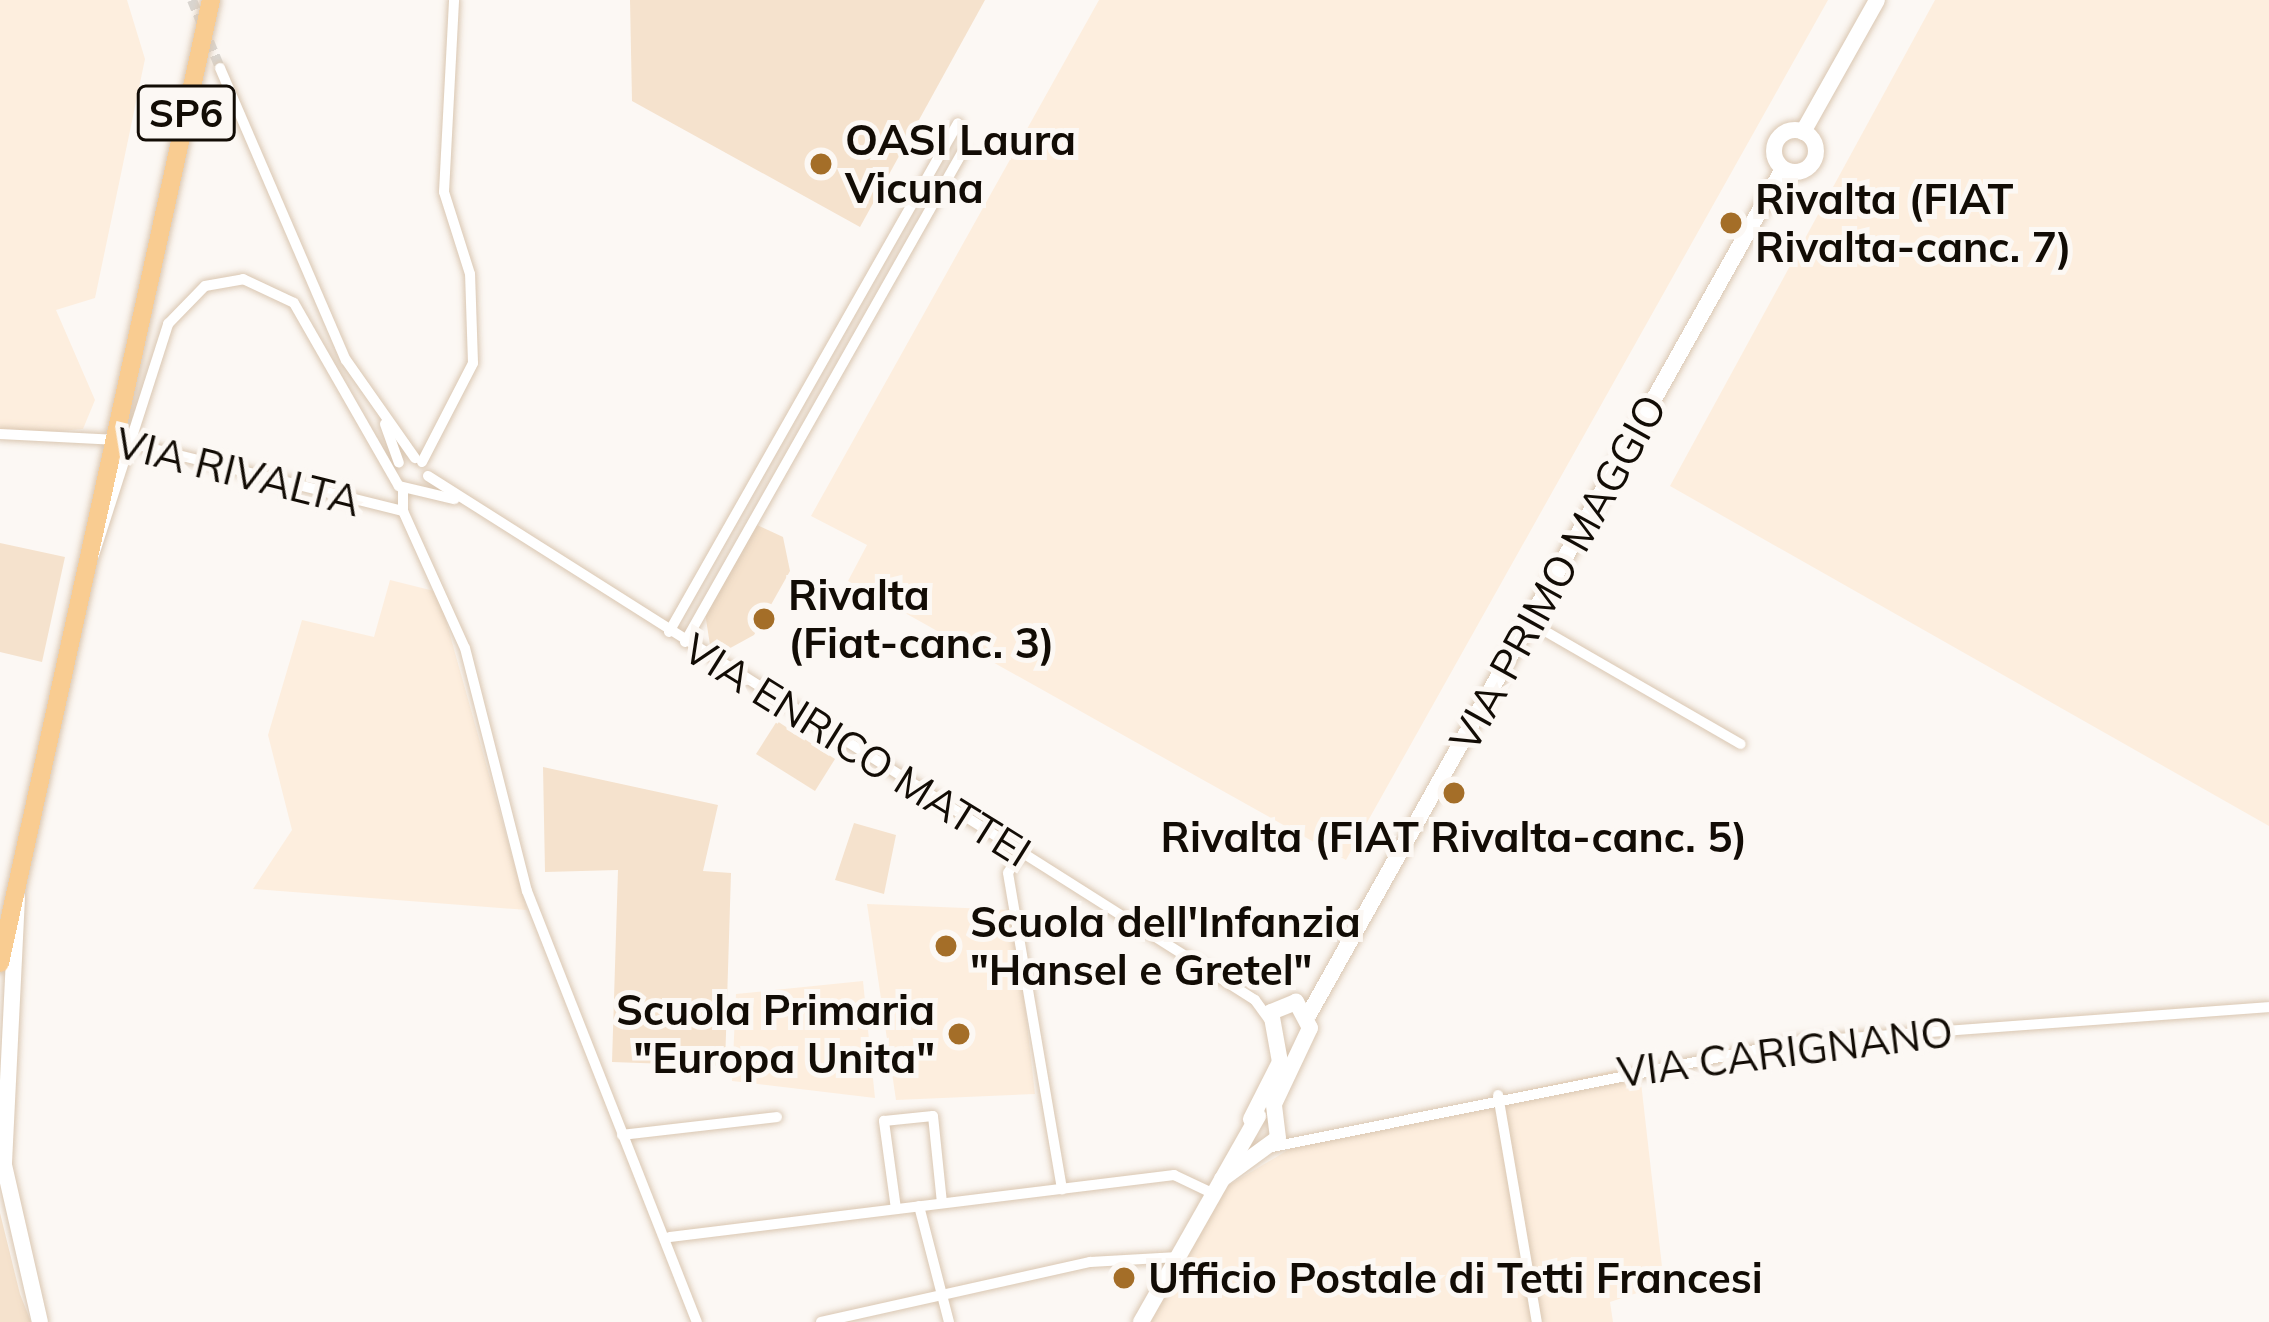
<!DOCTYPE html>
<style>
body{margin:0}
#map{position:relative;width:2269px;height:1322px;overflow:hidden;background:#fcf8f4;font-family:Mulish,sans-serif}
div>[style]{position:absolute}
.built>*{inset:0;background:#fdeede}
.green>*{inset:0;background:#f5e2cd}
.minor-tunnel>*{height:10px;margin-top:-5px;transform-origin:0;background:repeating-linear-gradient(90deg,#d9d5d0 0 10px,transparent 0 15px)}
.roads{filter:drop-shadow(0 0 3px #dac7b2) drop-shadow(0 0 3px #dac7b2)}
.minor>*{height:10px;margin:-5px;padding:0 5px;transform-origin:5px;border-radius:5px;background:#fff}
.secondary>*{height:16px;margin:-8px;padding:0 8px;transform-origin:8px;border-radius:8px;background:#fff}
.secondary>.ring{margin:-8px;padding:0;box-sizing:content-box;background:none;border:16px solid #fff;border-radius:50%}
.primary>*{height:18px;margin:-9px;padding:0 9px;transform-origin:9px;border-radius:9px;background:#f9cc91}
.dots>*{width:33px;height:33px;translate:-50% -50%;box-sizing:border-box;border:6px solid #fcf8f4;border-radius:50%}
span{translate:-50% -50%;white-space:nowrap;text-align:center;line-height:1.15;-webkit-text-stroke:10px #fcf8f4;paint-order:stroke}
.shield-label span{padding:3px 9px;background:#fcf8f4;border:3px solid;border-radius:9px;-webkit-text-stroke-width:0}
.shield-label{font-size:39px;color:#120c05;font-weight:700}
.poi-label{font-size:42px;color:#120c05;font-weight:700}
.left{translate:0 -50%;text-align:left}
.right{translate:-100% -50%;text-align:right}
.street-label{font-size:42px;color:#120c05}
</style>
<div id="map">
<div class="built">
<div style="clip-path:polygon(0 0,127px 0,145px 59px,95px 298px,56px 310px,95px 400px,83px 429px,0 436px)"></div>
<div style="clip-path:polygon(1099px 0,1828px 0,1346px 860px,848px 581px,867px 545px,811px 516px)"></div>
<div style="clip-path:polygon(1935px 0,2269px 0,2269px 826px,1670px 486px)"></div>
<div style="clip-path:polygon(390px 580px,438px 592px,527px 910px,253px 889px,292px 830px,268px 735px,302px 620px,374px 637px)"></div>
<div style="clip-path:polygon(867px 904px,1014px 910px,1035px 1094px,896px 1100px)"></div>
<div style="clip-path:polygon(863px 981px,875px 1098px,732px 1081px,736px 994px)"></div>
<div style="clip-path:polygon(1639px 1065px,1664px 1284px,1610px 1302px,1613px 1322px,1141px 1322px,1214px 1194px,1308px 1138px)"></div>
</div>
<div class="green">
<div style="clip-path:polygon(630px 0,985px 0,860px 227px,632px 101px)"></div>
<div style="clip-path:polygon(755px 524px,783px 537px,790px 571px,754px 635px,723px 652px,710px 645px,705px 613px)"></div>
<div style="clip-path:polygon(0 543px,65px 557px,42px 662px,0 652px)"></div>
<div style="clip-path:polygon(777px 721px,835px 759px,815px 791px,756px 754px)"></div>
<div style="clip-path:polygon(543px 767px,718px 805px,703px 871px,731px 873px,725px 1066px,612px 1062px,618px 870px,545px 872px)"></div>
<div style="clip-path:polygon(854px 823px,896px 835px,884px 894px,835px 880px)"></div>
<div style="clip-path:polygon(0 1213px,20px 1294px,31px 1322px,0 1322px)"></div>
</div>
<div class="minor-tunnel">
<div style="left:192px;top:0;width:74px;rotate:67.6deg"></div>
</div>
<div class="roads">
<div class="minor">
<div style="left:220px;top:68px;width:318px;rotate:66.7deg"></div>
<div style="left:346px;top:360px;width:120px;rotate:54.9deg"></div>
<div style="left:385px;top:424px;width:41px;rotate:70.3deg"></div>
<div style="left:0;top:434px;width:118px;rotate:2.9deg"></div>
<div style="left:118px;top:440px;width:294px;rotate:14deg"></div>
<div style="left:422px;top:462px;width:111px;rotate:-62.7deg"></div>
<div style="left:473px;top:363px;width:89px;rotate:-91.9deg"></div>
<div style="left:470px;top:274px;width:86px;rotate:-107.6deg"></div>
<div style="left:444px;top:192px;width:192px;rotate:-87deg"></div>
<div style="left:428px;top:476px;width:979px;rotate:32.36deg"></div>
<div style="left:1255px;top:1000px;width:24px;rotate:54deg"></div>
<div style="left:403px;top:489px;width:22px;rotate:90deg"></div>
<div style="left:403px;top:511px;width:150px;rotate:65.7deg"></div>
<div style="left:465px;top:648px;width:251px;rotate:75.7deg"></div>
<div style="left:527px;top:891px;width:463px;rotate:68.5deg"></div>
<div style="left:94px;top:555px;width:243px;rotate:-72.2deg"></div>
<div style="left:168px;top:324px;width:53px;rotate:-45.8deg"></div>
<div style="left:205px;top:286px;width:39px;rotate:-10deg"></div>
<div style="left:243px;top:279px;width:56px;rotate:25.2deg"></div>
<div style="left:294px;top:303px;width:211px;rotate:60.2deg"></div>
<div style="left:399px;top:486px;width:57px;rotate:13.3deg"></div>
<div style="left:1531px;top:623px;width:242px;rotate:30deg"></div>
<div style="left:669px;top:632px;width:585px;rotate:-60.41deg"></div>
<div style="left:685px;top:642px;width:564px;rotate:-60.48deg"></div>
<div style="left:1020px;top:853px;width:23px;rotate:121deg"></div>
<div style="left:1008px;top:873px;width:321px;rotate:80.3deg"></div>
<div style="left:1498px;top:1095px;width:230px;rotate:80.3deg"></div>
<div style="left:622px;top:1135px;width:156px;rotate:-6.6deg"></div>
<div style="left:1272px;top:1147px;width:533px;rotate:-11.35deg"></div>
<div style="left:1795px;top:1042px;width:475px;rotate:-4.2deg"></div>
<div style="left:919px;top:1206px;width:120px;rotate:75.5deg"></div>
<div style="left:896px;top:1209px;width:89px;rotate:-97.8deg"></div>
<div style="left:884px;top:1121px;width:49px;rotate:-5.8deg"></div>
<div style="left:933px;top:1116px;width:87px;rotate:84.1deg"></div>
<div style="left:670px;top:1237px;width:508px;rotate:-7.01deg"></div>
<div style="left:1174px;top:1175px;width:44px;rotate:25.4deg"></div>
<div style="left:821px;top:1322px;width:276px;rotate:-12.6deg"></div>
<div style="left:1090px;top:1262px;width:88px;rotate:-3.3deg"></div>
</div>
<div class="secondary">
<div class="ring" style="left:1774px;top:130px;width:26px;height:26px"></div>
<div style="left:1803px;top:132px;width:151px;rotate:-60.7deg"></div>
<div style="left:17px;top:897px;width:268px;rotate:92.8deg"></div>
<div style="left:4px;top:1165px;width:161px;rotate:77.1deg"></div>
<div style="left:1309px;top:1014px;width:969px;rotate:-60.71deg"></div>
<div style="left:1222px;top:1179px;width:69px;rotate:-36.2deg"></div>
<div style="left:1278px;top:1138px;width:34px;rotate:-97deg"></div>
<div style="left:1274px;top:1104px;width:84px;rotate:-64.7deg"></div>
<div style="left:1310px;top:1028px;width:30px;rotate:-118deg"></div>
<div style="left:1296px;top:1002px;width:27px;rotate:158deg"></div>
<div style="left:1271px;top:1012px;width:51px;rotate:79.8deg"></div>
<div style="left:1280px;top:1062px;width:64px;rotate:117deg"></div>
<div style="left:1141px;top:1322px;width:237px;rotate:-60.4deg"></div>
</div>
<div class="primary">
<div style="left:0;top:963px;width:986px;rotate:-77.64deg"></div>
</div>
</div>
<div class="dots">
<div style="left:821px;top:164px;background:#a46e28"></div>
<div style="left:1731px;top:223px;background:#a46e28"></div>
<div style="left:764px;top:619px;background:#a46e28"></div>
<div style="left:1454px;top:793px;background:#a46e28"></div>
<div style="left:946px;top:946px;background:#a46e28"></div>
<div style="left:959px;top:1034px;background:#a46e28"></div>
<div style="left:1124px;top:1278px;background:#a46e28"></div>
</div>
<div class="shield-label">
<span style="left:186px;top:113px">SP6</span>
</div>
<div class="poi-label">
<span class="left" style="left:845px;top:164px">OASI Laura<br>Vicuna</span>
<span class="left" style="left:1755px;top:223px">Rivalta (FIAT<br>Rivalta-canc. 7)</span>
<span class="left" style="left:788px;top:619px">Rivalta<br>(Fiat-canc. 3)</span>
<span style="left:1454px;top:837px">Rivalta (FIAT Rivalta-canc. 5)</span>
<span class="left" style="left:970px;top:946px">Scuola dell'Infanzia<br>"Hansel e Gretel"</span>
<span class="right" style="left:935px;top:1034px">Scuola Primaria<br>"Europa Unita"</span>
<span class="left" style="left:1148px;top:1278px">Ufficio Postale di Tetti Francesi</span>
</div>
<div class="street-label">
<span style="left:238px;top:472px;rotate:14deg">VIA RIVALTA</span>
<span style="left:1558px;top:573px;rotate:-61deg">VIA PRIMO MAGGIO</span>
<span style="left:857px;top:750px;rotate:32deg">VIA ENRICO MATTEI</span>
<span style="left:1785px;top:1052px;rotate:-7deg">VIA CARIGNANO</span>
</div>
</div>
